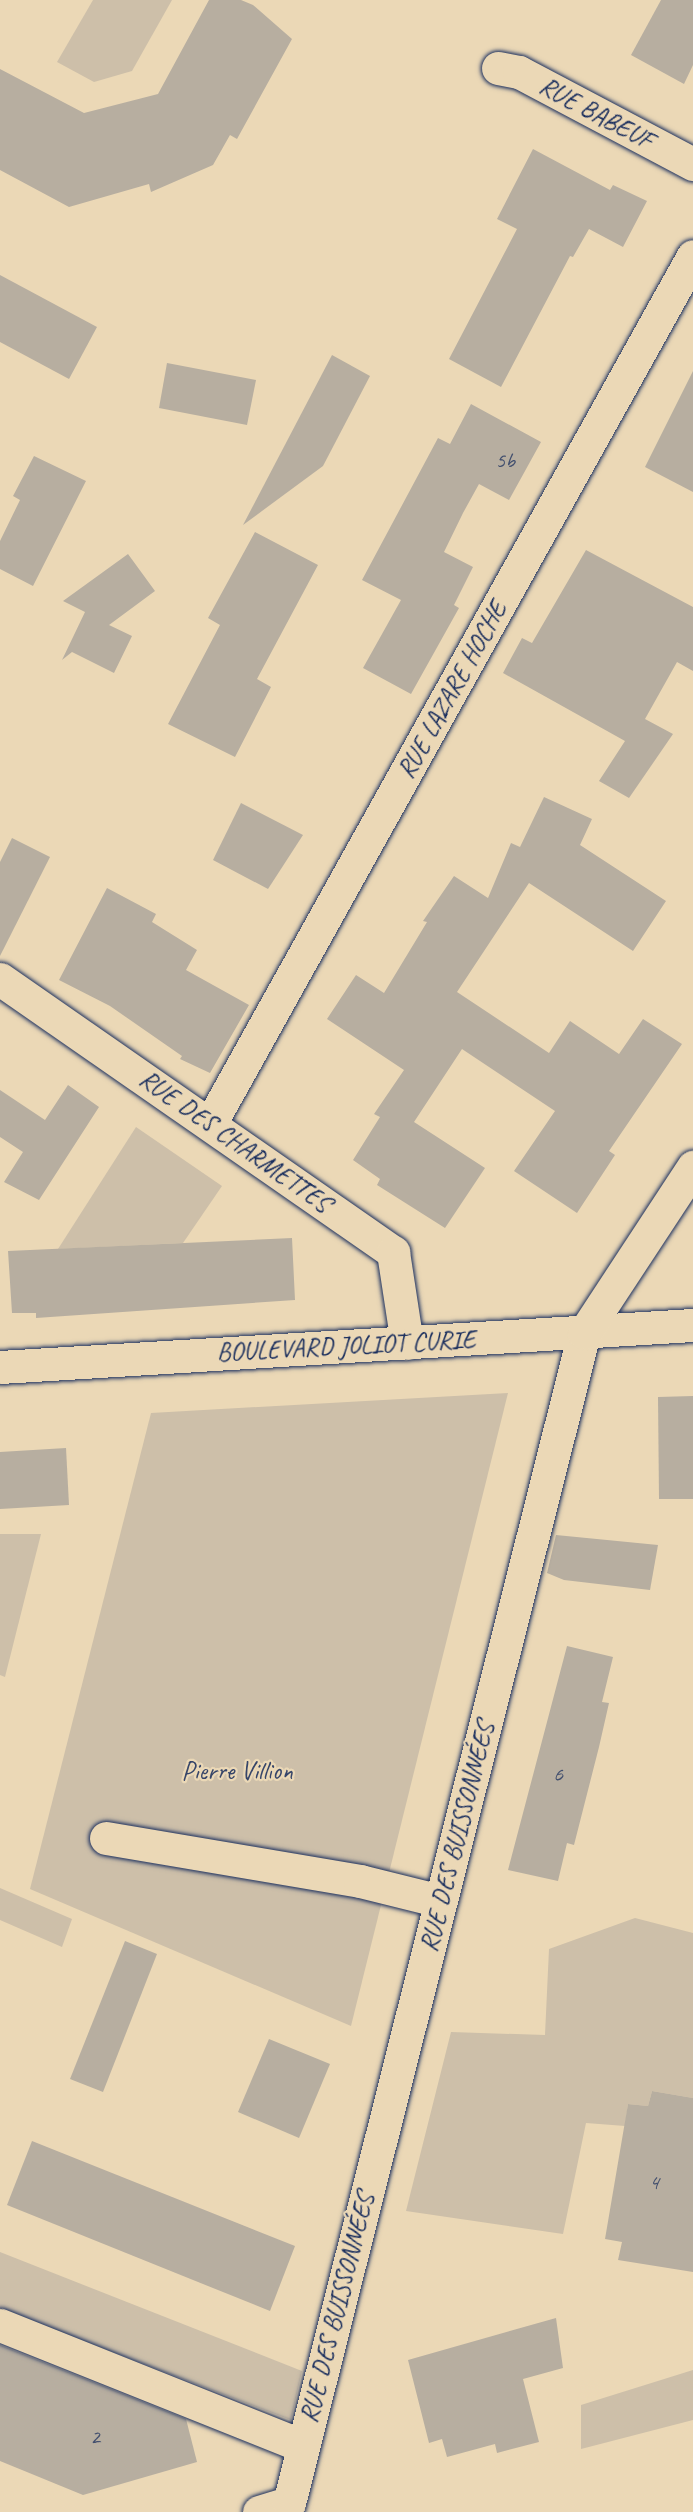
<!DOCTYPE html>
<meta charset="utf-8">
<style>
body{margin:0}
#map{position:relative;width:693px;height:2512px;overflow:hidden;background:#ebd8b6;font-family:Caveat,sans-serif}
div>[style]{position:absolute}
.green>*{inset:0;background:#cdbfa9}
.building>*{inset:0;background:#b7aea0}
.roads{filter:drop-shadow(0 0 2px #1b2f5e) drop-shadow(0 0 2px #1b2f5e)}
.minor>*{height:33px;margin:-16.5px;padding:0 16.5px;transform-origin:16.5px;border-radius:16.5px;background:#ebd8b6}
span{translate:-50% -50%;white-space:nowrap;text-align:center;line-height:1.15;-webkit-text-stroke:4.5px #ebd8b6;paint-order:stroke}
.number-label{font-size:22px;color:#424f6e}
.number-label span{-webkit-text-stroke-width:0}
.street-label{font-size:26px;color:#1b2f5e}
.park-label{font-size:26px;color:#364569}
</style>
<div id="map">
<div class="green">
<div style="clip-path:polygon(93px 0,172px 0,132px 71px,94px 82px,57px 62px)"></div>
<div style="clip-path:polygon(136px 1127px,222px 1186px,183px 1243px,58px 1249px)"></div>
<div style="clip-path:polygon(508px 1393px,351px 2026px,30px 1889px,151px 1413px)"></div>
<div style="clip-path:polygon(0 1534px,41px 1534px,5px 1677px,0 1675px)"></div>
<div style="clip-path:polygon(0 1888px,72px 1919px,62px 1947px,0 1920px)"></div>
<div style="clip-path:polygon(635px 1918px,693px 1933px,693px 2098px,652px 2091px,648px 2106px,628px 2104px,625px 2126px,586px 2123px,563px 2234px,406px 2211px,451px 2032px,545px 2035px,549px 1949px)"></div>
<div style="clip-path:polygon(0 2252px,302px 2371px,291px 2420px,0 2309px)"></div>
<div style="clip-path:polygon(693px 2370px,693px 2420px,581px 2449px,581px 2405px)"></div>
</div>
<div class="building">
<div style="clip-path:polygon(209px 0,241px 0,253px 5px,292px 39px,237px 139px,230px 135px,213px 165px,151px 192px,149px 184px,69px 207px,0 170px,0 69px,84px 113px,158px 94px)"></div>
<div style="clip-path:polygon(661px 0,693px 0,693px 65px,684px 84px,631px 55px)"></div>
<div style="clip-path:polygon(533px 149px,610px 190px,613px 185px,647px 201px,623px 247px,589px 229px,573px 257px,570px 256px,501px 387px,449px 359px,517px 229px,497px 219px)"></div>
<div style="clip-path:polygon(0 275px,97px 327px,69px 379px,0 342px)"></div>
<div style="clip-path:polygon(332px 355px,370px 376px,323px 466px,243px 525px)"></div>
<div style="clip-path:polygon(167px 363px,256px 380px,247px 425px,159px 408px)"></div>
<div style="clip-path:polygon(693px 371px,693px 492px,645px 467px)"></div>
<div style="clip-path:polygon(471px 404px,541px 442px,509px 500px,479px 484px,463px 513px,444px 552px,473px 567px,454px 605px,459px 608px,411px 694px,363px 668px,401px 600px,362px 580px,438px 438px,450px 444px)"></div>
<div style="clip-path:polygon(34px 456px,86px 481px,33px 586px,0 569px,0 541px,20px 500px,13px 496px)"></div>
<div style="clip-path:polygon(255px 532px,318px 565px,257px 679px,271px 687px,235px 757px,168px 724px,220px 625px,208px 618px)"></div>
<div style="clip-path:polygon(586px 550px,693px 607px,693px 671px,677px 662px,645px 719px,673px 734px,629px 798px,599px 781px,625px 741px,503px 673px,522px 638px,532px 643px)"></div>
<div style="clip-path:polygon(128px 554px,155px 591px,109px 625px,132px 636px,114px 673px,72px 652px,62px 660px,85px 612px,63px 601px)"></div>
<div style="clip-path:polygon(544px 797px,592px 819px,580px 845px,666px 901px,633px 951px,529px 883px,457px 992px,549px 1053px,570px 1021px,619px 1054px,643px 1019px,682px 1044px,609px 1151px,615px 1155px,577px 1213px,514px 1171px,555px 1111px,462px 1049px,414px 1122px,485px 1168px,445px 1228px,377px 1185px,380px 1179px,353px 1160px,380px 1117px,374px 1114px,404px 1070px,327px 1019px,356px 975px,384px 993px,427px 922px,423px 921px,454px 876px,488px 898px,511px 843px,520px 847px)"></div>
<div style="clip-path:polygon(241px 803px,303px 835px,268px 889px,213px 860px)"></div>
<div style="clip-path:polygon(12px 838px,50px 857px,0 956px,0 862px)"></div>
<div style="clip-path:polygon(107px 888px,156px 914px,152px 922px,197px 950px,186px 970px,249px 1005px,210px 1073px,180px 1059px,182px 1056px,110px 1006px,59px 980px)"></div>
<div style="clip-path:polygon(68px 1085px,99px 1107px,39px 1200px,4px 1182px,23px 1152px,0 1137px,0 1090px,45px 1120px)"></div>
<div style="clip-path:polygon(292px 1238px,295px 1300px,36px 1318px,36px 1313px,12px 1313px,8px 1251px)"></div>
<div style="clip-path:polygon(693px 1396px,693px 1499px,659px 1499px,658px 1397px)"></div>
<div style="clip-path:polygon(66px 1448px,69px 1505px,0 1509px,0 1452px)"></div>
<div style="clip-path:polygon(556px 1535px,658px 1545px,650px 1590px,564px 1580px,547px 1573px)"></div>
<div style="clip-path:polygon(567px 1646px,613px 1657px,602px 1702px,609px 1703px,599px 1747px,574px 1845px,567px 1843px,558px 1881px,508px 1870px)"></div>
<div style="clip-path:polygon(125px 1941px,157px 1954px,103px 2092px,70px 2079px)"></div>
<div style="clip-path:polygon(269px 2039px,330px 2064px,299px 2138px,238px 2112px)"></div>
<div style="clip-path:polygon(652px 2091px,693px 2098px,693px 2272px,618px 2260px,622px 2242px,605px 2239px,628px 2104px,648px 2106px)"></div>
<div style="clip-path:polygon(32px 2141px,295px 2246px,270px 2311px,7px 2205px)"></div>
<div style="clip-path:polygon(556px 2318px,563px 2368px,523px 2379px,539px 2442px,497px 2453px,495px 2444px,447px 2457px,442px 2439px,429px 2443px,408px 2360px)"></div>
<div style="clip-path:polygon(0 2345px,186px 2419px,197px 2462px,83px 2495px,0 2461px)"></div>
</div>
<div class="roads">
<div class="minor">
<div style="left:498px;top:68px;width:21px;rotate:11deg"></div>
<div style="left:519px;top:72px;width:197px;rotate:27.9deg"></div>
<div style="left:0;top:979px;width:479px;rotate:34.8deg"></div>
<div style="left:393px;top:1252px;width:92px;rotate:81.3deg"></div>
<div style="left:210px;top:1124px;width:993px;rotate:-60.91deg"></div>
<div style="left:0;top:1367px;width:694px;rotate:-3.47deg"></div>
<div style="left:106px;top:1838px;width:258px;rotate:9.6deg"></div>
<div style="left:360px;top:1881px;width:83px;rotate:13.9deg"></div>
<div style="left:0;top:2325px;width:326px;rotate:21.8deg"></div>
<div style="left:259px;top:2512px;width:31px;rotate:-17deg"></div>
<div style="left:289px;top:2503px;width:1207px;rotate:-75.85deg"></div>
<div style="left:584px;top:1333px;width:199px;rotate:-56.7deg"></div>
</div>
</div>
<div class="number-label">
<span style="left:505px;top:461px">5b</span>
<span style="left:558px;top:1775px">6</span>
<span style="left:654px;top:2183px">4</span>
<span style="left:95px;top:2438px">2</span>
</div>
<div class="street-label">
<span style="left:596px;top:113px;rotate:28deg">RUE BABEUF</span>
<span style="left:452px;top:690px;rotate:-61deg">RUE LAZARE HOCHE</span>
<span style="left:235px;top:1141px;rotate:35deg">RUE DES CHARMETTES</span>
<span style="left:346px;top:1346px;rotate:-3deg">BOULEVARD JOLIOT CURIE</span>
<span style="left:457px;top:1837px;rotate:-76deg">RUE DES BUISSONNÉES</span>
<span style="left:337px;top:2308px;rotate:-76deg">RUE DES BUISSONNÉES</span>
</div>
<div class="park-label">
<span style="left:237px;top:1771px">Pierre Villion</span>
</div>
</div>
